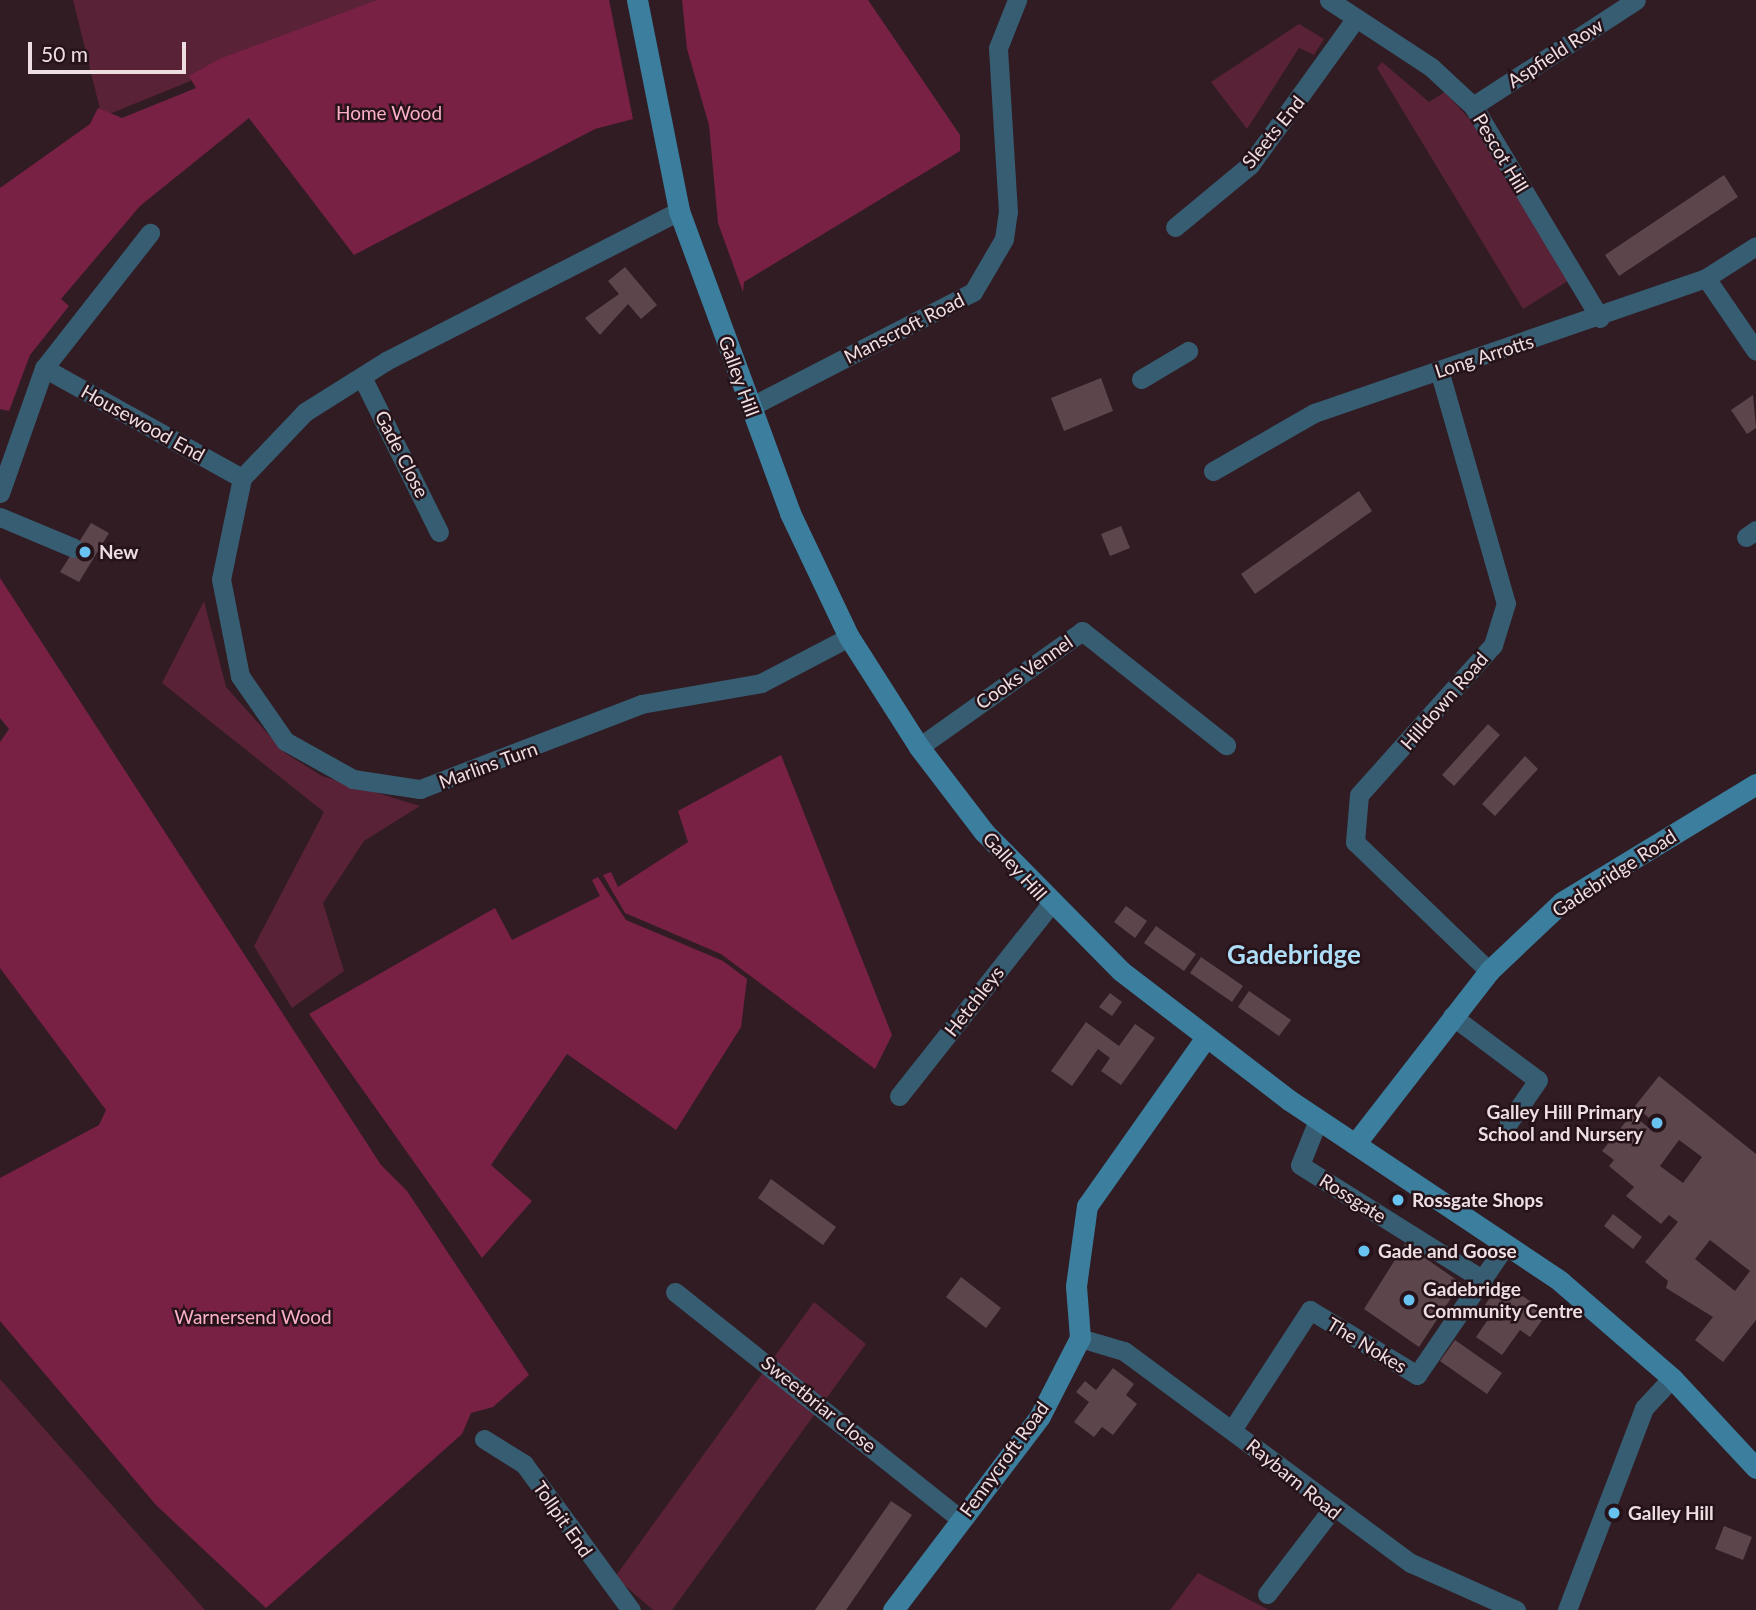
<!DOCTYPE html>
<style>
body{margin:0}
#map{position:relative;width:1756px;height:1610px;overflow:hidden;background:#311c23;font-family:Lato,sans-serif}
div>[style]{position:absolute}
.green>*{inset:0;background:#592236}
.forest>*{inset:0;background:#782145}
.building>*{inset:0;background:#5c464c}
.street>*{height:19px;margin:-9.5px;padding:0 9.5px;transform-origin:9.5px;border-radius:9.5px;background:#365d72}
.secondary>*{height:21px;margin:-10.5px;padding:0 10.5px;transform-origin:10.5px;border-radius:10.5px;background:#3b7e9e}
.dots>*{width:19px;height:19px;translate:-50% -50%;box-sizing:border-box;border:4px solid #261319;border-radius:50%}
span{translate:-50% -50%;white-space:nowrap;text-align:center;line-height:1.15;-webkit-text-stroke:5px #261319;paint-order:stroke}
.street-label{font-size:19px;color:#eddee2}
.park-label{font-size:19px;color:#fcb0c7}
.poi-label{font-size:19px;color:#eddee2;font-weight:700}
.left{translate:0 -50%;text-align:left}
.right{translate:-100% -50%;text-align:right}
.district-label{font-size:26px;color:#aeddf7;font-weight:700}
.scale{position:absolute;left:28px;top:42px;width:158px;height:32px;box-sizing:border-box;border:4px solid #eddee2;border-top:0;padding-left:9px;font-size:21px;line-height:24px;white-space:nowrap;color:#eddee2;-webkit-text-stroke:5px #261319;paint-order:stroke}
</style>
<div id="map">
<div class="green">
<div style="clip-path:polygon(73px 0,389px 0,102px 117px)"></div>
<div style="clip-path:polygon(1299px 24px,1324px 39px,1314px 55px,1299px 48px,1247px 129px,1211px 82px)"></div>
<div style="clip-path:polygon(1382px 62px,1429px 102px,1445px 92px,1483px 134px,1571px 279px,1523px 309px,1377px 68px)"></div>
<div style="clip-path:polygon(204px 601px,226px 687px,285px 753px,322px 776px,420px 806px,364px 841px,323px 903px,344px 971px,292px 1008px,254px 946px,324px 812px,162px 683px)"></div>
<div style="clip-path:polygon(814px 1302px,866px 1344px,672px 1610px,653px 1610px,615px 1577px)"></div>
<div style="clip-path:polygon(0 1379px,205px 1610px,0 1610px)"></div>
<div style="clip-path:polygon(1198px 1573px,1269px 1610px,1170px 1610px)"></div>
</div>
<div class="forest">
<div style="clip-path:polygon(377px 0,609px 0,633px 119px,595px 129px,354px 255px,249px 118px,140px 206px,61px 299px,69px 306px,30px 355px,9px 411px,0 409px,0 188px,90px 124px,98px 108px,122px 118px,196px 88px,189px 76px,219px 59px)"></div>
<div style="clip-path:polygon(682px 0,868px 0,960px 135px,960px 151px,744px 282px,743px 292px,718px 223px,709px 125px,687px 49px)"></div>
<div style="clip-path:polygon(0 578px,381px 1165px,407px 1191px,529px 1375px,493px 1407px,471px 1413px,462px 1434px,266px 1608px,156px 1505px,0 1321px,0 1178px,99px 1125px,106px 1110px,0 968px,0 742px,9px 729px,0 718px)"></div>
<div style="clip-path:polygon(781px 755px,892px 1035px,875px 1069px,721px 954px,625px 913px,603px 875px,611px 872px,618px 887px,688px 842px,678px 811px)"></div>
<div style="clip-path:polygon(598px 877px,626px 920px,723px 961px,747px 979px,741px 1027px,676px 1130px,567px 1054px,491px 1165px,532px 1201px,482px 1258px,309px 1014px,495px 908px,512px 940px,600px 896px,592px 880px)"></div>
</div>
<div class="building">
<div style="clip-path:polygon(1724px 175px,1738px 197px,1619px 276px,1605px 255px)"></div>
<div style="clip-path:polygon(625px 267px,657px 305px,641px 319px,628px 304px,600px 335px,585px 318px,619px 294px,608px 281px)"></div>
<div style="clip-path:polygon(1101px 378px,1113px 411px,1064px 431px,1051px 398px)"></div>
<div style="clip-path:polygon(1753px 395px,1756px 428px,1747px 434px,1731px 410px)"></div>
<div style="clip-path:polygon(1359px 491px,1372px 511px,1255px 594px,1241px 574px)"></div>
<div style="clip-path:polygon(91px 523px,109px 533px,79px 582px,60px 572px)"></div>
<div style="clip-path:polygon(1121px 526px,1130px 548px,1110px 556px,1101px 534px)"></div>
<div style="clip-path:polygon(1488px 724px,1500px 735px,1454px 786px,1442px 775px)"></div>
<div style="clip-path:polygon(1525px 756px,1538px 769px,1495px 816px,1482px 804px)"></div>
<div style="clip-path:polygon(1126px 906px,1147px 921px,1135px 938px,1114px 922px)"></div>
<div style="clip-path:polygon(1156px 926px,1196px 954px,1184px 971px,1144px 943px)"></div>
<div style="clip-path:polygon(1201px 957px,1243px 986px,1232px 1002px,1190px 973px)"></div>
<div style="clip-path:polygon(1249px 991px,1291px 1020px,1279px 1036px,1238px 1007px)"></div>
<div style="clip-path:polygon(1110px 993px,1122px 1002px,1112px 1016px,1099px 1007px)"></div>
<div style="clip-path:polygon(1086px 1022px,1119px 1046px,1135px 1024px,1155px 1038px,1121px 1085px,1101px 1071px,1110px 1058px,1098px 1049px,1072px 1086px,1051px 1071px)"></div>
<div style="clip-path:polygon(evenodd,1659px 1076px,1756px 1154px,1756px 1320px,1723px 1362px,1695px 1340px,1713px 1317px,1666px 1288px,1668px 1281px,1645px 1262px,1678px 1222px,1669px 1215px,1661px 1224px,1626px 1196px,1634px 1187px,1609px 1166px,1614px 1160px,1602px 1151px,1632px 1114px,1650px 1129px,1655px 1123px,1635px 1106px,1659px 1076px,1679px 1140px,1702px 1157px,1683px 1183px,1660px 1166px,1679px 1140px,1659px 1076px,1710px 1240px,1750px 1271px,1735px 1291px,1695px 1259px,1710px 1240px)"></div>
<div style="clip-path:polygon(771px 1179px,836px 1227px,823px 1245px,758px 1198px)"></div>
<div style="clip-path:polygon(1613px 1214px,1642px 1237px,1633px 1249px,1604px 1226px)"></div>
<div style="clip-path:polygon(1405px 1244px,1461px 1283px,1419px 1347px,1364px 1309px)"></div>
<div style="clip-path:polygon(961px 1277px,1001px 1308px,986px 1328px,946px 1297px)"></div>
<div style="clip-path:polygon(1501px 1281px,1547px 1313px,1530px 1337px,1520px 1330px,1502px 1355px,1476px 1337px,1494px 1311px,1485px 1305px)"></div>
<div style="clip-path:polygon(1455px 1340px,1502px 1373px,1487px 1394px,1440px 1361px)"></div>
<div style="clip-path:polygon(1113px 1368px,1134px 1384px,1126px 1395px,1137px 1404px,1113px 1435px,1102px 1427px,1094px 1437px,1074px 1422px,1089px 1402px,1076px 1392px,1085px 1381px,1096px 1390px)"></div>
<div style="clip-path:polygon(891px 1501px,912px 1515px,900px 1532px,846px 1610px,815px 1610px)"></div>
<div style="clip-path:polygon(1724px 1526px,1752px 1537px,1743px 1560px,1715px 1549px)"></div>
</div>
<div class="street">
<div style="left:1329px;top:0;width:122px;rotate:33.3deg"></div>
<div style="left:1431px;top:67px;width:57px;rotate:42.9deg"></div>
<div style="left:1473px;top:106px;width:247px;rotate:59.1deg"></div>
<div style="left:1473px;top:106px;width:194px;rotate:-33deg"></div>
<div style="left:679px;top:211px;width:329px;rotate:152.9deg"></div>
<div style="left:386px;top:361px;width:96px;rotate:147.8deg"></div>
<div style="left:305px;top:412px;width:91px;rotate:133.7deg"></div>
<div style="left:242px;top:478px;width:103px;rotate:101.7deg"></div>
<div style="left:221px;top:579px;width:99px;rotate:78.9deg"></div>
<div style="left:240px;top:676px;width:79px;rotate:55.3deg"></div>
<div style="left:285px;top:741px;width:78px;rotate:29.2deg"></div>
<div style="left:353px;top:779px;width:68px;rotate:8.5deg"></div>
<div style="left:420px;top:789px;width:237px;rotate:-21deg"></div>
<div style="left:641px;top:704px;width:122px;rotate:-9.9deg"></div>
<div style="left:761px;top:683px;width:99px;rotate:-27.6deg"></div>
<div style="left:1175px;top:227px;width:97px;rotate:-39.6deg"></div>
<div style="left:1250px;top:165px;width:178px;rotate:-54.2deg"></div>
<div style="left:1706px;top:278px;width:88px;rotate:55.6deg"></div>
<div style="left:44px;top:368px;width:227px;rotate:29.1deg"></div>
<div style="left:1439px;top:370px;width:242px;rotate:74deg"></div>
<div style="left:1506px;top:603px;width:44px;rotate:107.2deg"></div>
<div style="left:1493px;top:645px;width:201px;rotate:131.8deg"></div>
<div style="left:1359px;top:795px;width:47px;rotate:94.9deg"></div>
<div style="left:1355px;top:842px;width:186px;rotate:43.9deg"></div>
<div style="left:362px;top:377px;width:173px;rotate:63.6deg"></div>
<div style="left:1141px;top:379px;width:55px;rotate:-30.8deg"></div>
<div style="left:750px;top:407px;width:251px;rotate:-27.3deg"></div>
<div style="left:973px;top:292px;width:61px;rotate:-59.7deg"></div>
<div style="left:1004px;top:239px;width:27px;rotate:-82deg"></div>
<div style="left:1008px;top:212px;width:164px;rotate:-93.5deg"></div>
<div style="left:998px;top:48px;width:52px;rotate:-68.4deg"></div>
<div style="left:1213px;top:471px;width:116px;rotate:-29.9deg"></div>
<div style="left:1314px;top:413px;width:415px;rotate:-19deg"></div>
<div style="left:1706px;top:278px;width:59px;rotate:-32.6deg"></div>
<div style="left:0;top:493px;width:133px;rotate:-70.6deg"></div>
<div style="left:44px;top:368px;width:172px;rotate:-51.9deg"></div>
<div style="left:0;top:517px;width:80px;rotate:22.7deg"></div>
<div style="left:1746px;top:537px;width:12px;rotate:-35deg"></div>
<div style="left:919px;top:747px;width:200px;rotate:-35.4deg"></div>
<div style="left:1082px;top:631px;width:184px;rotate:38.4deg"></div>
<div style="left:1452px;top:1016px;width:107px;rotate:36.7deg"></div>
<div style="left:1538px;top:1080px;width:51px;rotate:124.6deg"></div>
<div style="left:899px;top:1096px;width:243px;rotate:-51.7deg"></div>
<div style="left:1318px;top:1120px;width:48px;rotate:111.8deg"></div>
<div style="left:1300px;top:1165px;width:216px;rotate:32.1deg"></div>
<div style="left:675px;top:1292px;width:364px;rotate:38.5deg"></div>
<div style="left:1080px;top:1338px;width:46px;rotate:16.5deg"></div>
<div style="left:1124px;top:1351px;width:357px;rotate:36.5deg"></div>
<div style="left:1411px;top:1563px;width:115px;rotate:24.1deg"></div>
<div style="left:1232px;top:1430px;width:143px;rotate:-57deg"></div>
<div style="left:1310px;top:1310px;width:125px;rotate:31.3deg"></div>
<div style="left:1417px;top:1375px;width:153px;rotate:-55.7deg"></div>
<div style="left:484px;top:1439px;width:47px;rotate:32deg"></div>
<div style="left:524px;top:1464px;width:181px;rotate:53.8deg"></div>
<div style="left:1267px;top:1594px;width:107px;rotate:-52.6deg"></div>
<div style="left:1567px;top:1610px;width:216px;rotate:-69.1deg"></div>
<div style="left:1644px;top:1408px;width:41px;rotate:-47deg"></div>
</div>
<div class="secondary">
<div style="left:637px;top:0;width:215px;rotate:78.7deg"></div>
<div style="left:679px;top:211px;width:322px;rotate:69.8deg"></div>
<div style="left:790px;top:513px;width:137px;rotate:64.6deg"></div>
<div style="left:849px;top:637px;width:130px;rotate:57.5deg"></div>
<div style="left:919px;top:747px;width:107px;rotate:52.6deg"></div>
<div style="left:984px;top:832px;width:195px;rotate:45.4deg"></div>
<div style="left:1121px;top:971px;width:212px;rotate:37.5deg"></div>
<div style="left:1289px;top:1100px;width:326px;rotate:33.7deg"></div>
<div style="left:1560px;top:1281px;width:148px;rotate:40.9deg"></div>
<div style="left:1672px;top:1378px;width:123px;rotate:47deg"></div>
<div style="left:1355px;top:1144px;width:219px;rotate:-52.2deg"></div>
<div style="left:1489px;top:971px;width:100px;rotate:-43.4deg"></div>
<div style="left:1562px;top:902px;width:227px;rotate:-31.3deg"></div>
<div style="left:893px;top:1610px;width:243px;rotate:-52.8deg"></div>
<div style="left:1040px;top:1416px;width:88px;rotate:-62.9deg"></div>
<div style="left:1080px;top:1338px;width:52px;rotate:-94.4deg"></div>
<div style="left:1076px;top:1286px;width:81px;rotate:-82.2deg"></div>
<div style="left:1087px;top:1206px;width:204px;rotate:-54.8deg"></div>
</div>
<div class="dots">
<div style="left:85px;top:552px;background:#69c3f1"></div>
<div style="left:1657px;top:1123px;background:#69c3f1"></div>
<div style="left:1398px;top:1200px;background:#69c3f1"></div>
<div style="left:1364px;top:1251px;background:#69c3f1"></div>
<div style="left:1409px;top:1300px;background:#69c3f1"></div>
<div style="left:1614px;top:1513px;background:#69c3f1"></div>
</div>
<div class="street-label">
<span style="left:1555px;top:53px;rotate:-33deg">Aspfield Row</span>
<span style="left:1273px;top:132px;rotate:-51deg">Sleets End</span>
<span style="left:1501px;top:153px;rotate:59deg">Pescot Hill</span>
<span style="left:904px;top:328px;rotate:-27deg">Manscroft Road</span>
<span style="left:1484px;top:356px;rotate:-18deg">Long Arrotts</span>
<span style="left:739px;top:376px;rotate:70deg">Galley Hill</span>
<span style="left:143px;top:423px;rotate:29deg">Housewood End</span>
<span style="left:402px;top:454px;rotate:63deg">Gade Close</span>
<span style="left:1024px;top:672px;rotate:-35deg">Cooks Vennel</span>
<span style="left:1444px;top:701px;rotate:-49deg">Hilldown Road</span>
<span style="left:488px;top:765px;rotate:-20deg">Marlins Turn</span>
<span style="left:1015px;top:866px;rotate:48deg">Galley Hill</span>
<span style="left:1614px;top:873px;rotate:-33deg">Gadebridge Road</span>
<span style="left:974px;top:1001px;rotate:-52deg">Hetchleys</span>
<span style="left:1353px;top:1198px;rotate:32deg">Rossgate</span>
<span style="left:1367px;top:1345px;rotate:31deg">The Nokes</span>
<span style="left:819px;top:1404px;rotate:39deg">Sweetbriar Close</span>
<span style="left:1004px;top:1459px;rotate:-54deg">Fennycroft Road</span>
<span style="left:1294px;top:1479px;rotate:39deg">Raybarn Road</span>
<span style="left:563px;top:1519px;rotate:55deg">Tollpit End</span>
</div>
<div class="park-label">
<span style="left:389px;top:113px">Home Wood</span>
<span style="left:253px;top:1317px">Warnersend Wood</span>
</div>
<div class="poi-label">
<span class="left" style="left:99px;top:552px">New</span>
<span class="right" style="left:1643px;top:1123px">Galley Hill Primary<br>School and Nursery</span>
<span class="left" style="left:1412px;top:1200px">Rossgate Shops</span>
<span class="left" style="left:1378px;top:1251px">Gade and Goose</span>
<span class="left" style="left:1423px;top:1300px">Gadebridge<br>Community Centre</span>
<span class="left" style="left:1628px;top:1513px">Galley Hill</span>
</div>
<div class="district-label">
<span style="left:1294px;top:955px">Gadebridge</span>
</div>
<div class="scale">50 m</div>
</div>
